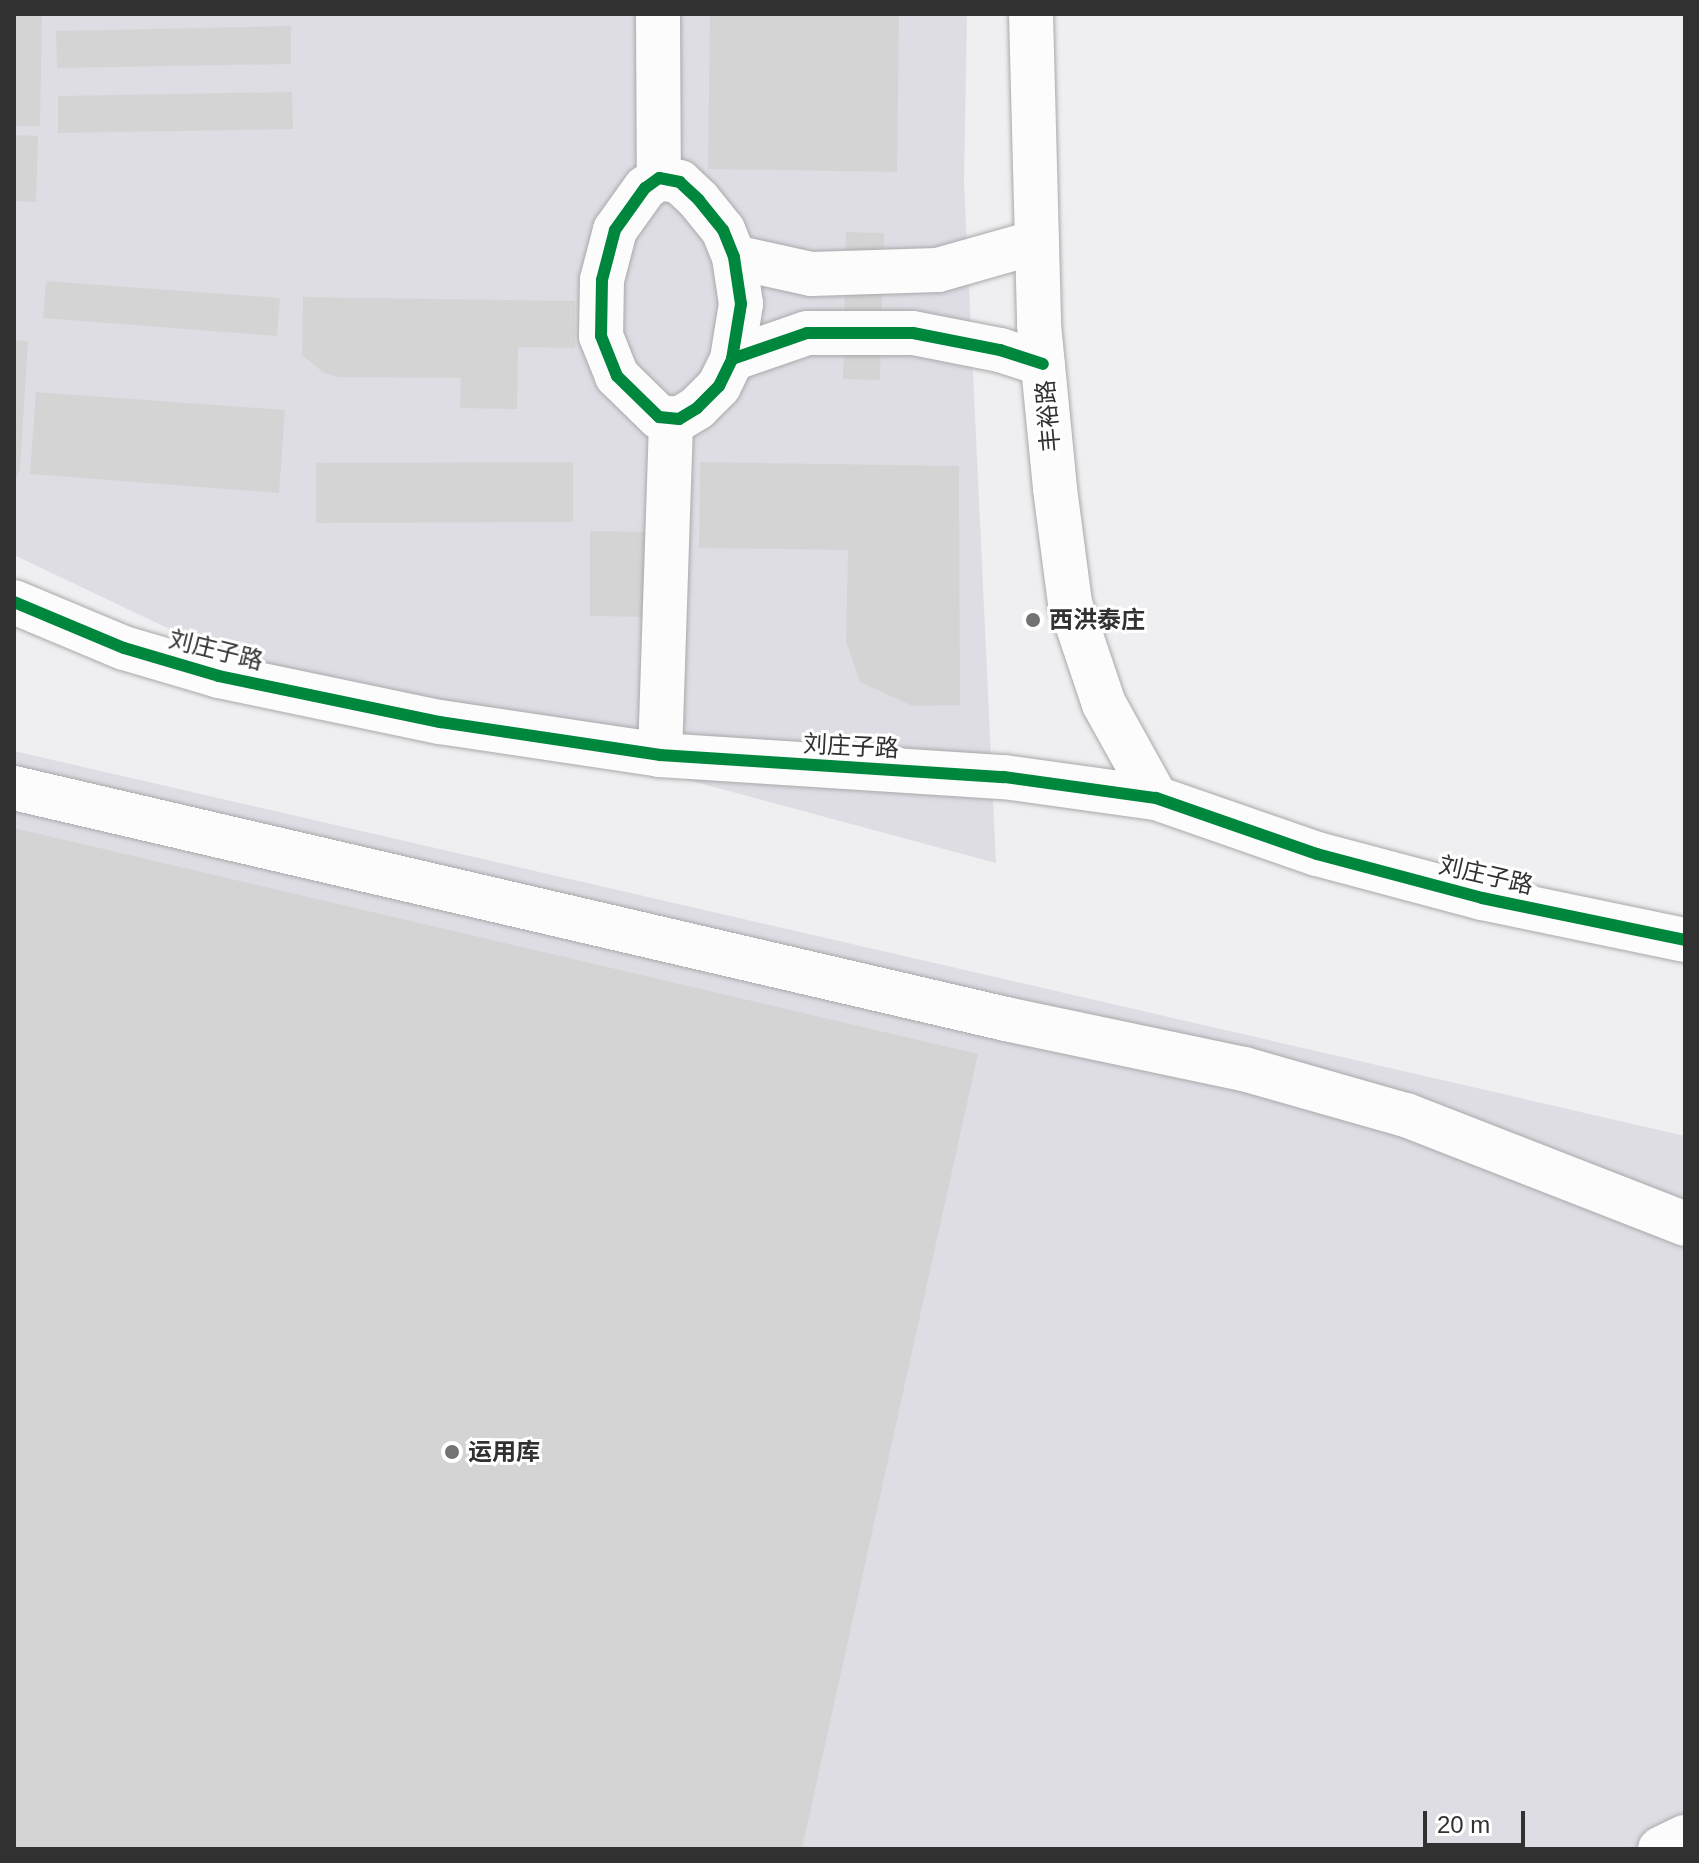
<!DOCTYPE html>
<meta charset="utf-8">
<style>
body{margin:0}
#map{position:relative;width:1699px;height:1863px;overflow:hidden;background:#efeef0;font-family:Helvetica,"Noto Sans SC",sans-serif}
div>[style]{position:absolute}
.built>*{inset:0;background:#dfdde4}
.building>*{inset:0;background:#d4d4d5}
.roads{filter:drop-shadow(0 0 2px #a9a8aa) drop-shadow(0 0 2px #a9a8aa)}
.minor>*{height:44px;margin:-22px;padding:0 22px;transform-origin:22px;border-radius:22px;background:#fdfcfd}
.cycleway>*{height:12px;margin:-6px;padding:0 6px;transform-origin:6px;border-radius:6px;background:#00873e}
.dots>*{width:22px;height:22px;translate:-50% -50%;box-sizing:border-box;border:4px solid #fff;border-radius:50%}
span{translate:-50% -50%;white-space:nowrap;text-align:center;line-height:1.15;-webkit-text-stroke:6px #fff;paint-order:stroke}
.street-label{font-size:24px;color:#313132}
.poi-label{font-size:24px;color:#313132;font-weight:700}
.left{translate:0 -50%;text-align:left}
.frame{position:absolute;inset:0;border:16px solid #313132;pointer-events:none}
.scale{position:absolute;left:1423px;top:1811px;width:102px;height:36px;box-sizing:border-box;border:4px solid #313132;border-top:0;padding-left:10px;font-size:24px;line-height:28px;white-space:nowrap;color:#313132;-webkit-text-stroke:6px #fff;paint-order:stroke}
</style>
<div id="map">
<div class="built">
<div style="clip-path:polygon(14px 14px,967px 14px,964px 181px,996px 863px,224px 655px,14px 555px)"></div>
<div style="clip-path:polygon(14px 751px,1685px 1136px,1685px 1849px,14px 1849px)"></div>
</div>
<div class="building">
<div style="clip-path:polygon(14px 14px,42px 14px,40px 126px,14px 126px)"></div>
<div style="clip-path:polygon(710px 14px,899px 14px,897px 172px,708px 169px)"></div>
<div style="clip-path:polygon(291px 26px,291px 64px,57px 68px,56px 31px)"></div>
<div style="clip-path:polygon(292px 92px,293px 129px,58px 133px,58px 96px)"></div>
<div style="clip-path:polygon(14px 135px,38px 136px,36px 202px,14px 201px)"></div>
<div style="clip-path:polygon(846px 232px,884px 233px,880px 380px,843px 379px)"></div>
<div style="clip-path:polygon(46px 281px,280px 298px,277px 336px,43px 318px)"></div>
<div style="clip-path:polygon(303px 297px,575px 301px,575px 348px,518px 347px,517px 409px,460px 408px,461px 378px,337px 377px,324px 373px,302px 355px)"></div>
<div style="clip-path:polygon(14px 340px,28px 341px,20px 470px,14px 483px)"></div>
<div style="clip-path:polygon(36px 392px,285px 410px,279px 493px,30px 474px)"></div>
<div style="clip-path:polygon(573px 462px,573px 522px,316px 523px,316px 463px)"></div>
<div style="clip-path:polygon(700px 462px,959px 466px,960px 705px,912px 706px,860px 682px,846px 641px,848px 550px,699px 548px)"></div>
<div style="clip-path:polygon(590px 531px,648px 532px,647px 617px,590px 616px)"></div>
<div style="clip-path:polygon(14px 828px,978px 1054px,802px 1849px,14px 1849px)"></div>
</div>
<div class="roads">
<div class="minor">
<div style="left:658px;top:14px;width:164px;rotate:89.7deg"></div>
<div style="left:1031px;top:14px;width:311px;rotate:88.5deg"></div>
<div style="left:1039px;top:325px;width:165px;rotate:84.4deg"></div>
<div style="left:1055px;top:489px;width:115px;rotate:82.5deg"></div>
<div style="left:1070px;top:603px;width:107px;rotate:71.4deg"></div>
<div style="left:1104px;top:704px;width:107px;rotate:61deg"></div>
<div style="left:734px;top:257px;width:79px;rotate:12.4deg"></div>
<div style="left:811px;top:274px;width:127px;rotate:-1.8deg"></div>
<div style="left:938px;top:270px;width:102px;rotate:-15.9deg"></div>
<div style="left:732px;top:359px;width:56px;rotate:-80.7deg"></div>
<div style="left:741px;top:304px;width:48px;rotate:-98.5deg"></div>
<div style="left:734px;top:257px;width:29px;rotate:-112deg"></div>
<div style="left:723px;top:230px;width:38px;rotate:-129deg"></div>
<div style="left:699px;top:200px;width:26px;rotate:-137deg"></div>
<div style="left:680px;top:182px;width:21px;rotate:-169deg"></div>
<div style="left:659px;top:178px;width:17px;rotate:144deg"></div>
<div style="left:645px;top:188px;width:52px;rotate:125.5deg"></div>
<div style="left:615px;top:230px;width:52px;rotate:104.6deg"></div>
<div style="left:602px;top:280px;width:56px;rotate:91deg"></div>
<div style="left:601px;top:336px;width:43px;rotate:68.2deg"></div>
<div style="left:617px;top:376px;width:59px;rotate:44.3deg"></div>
<div style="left:659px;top:417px;width:20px;rotate:6deg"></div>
<div style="left:679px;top:419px;width:21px;rotate:-31deg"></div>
<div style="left:697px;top:408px;width:31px;rotate:-45deg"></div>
<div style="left:719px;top:386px;width:30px;rotate:-64deg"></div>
<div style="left:732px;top:359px;width:79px;rotate:-19.1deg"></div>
<div style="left:807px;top:333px;width:106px"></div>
<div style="left:913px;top:333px;width:89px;rotate:11.1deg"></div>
<div style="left:1000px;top:350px;width:45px;rotate:18deg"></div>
<div style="left:14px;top:602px;width:119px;rotate:22.7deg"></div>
<div style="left:124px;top:648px;width:99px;rotate:16.4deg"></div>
<div style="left:219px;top:676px;width:226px;rotate:11.8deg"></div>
<div style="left:440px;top:722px;width:222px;rotate:8.5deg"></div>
<div style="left:660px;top:755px;width:345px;rotate:3.7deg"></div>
<div style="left:1004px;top:777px;width:153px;rotate:7.9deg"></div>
<div style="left:1156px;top:798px;width:170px;rotate:19.2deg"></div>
<div style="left:1317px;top:854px;width:171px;rotate:14.9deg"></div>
<div style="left:1482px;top:898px;width:207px;rotate:11.7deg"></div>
<div style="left:660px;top:755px;width:337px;rotate:-88.1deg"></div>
<div style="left:14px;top:788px;width:1019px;rotate:13.11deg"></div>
<div style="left:1006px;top:1019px;width:243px;rotate:11.9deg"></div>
<div style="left:1244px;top:1069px;width:168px;rotate:15.9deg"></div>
<div style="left:1406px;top:1115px;width:300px;rotate:21.3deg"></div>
<div style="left:1660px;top:1849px;width:28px;rotate:-26deg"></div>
</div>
</div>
<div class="cycleway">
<div style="left:732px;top:359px;width:56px;rotate:-80.7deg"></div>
<div style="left:741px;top:304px;width:48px;rotate:-98.5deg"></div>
<div style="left:734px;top:257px;width:29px;rotate:-112deg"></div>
<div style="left:723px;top:230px;width:38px;rotate:-129deg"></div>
<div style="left:699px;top:200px;width:26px;rotate:-137deg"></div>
<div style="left:680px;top:182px;width:21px;rotate:-169deg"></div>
<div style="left:659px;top:178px;width:17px;rotate:144deg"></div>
<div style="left:645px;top:188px;width:52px;rotate:125.5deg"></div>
<div style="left:615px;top:230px;width:52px;rotate:104.6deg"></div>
<div style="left:602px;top:280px;width:56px;rotate:91deg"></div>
<div style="left:601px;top:336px;width:43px;rotate:68.2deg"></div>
<div style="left:617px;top:376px;width:59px;rotate:44.3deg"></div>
<div style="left:659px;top:417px;width:20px;rotate:6deg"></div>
<div style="left:679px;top:419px;width:21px;rotate:-31deg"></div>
<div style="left:697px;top:408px;width:31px;rotate:-45deg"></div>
<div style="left:719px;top:386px;width:30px;rotate:-64deg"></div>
<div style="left:732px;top:359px;width:79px;rotate:-19.1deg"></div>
<div style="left:807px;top:333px;width:106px"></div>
<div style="left:913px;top:333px;width:89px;rotate:11.1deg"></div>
<div style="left:1000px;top:350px;width:45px;rotate:18deg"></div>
<div style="left:14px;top:602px;width:119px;rotate:22.7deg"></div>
<div style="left:124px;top:648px;width:99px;rotate:16.4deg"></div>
<div style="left:219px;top:676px;width:226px;rotate:11.8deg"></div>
<div style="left:440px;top:722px;width:222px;rotate:8.5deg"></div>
<div style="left:660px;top:755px;width:345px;rotate:3.7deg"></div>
<div style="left:1004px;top:777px;width:153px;rotate:7.9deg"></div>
<div style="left:1156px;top:798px;width:170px;rotate:19.2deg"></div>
<div style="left:1317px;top:854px;width:171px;rotate:14.9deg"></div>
<div style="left:1482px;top:898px;width:207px;rotate:11.7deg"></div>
</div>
<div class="dots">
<div style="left:1033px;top:620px;background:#747374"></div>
<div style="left:452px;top:1452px;background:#747374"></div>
</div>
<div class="street-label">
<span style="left:1048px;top:416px;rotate:-95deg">丰裕路</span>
<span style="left:216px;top:650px;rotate:14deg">刘庄子路</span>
<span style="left:851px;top:746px;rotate:3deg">刘庄子路</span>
<span style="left:1486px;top:875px;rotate:13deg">刘庄子路</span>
</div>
<div class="poi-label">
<span class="left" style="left:1049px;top:620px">西洪泰庄</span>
<span class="left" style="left:468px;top:1452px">运用库</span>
</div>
<div class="frame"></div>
<div class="scale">20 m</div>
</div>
